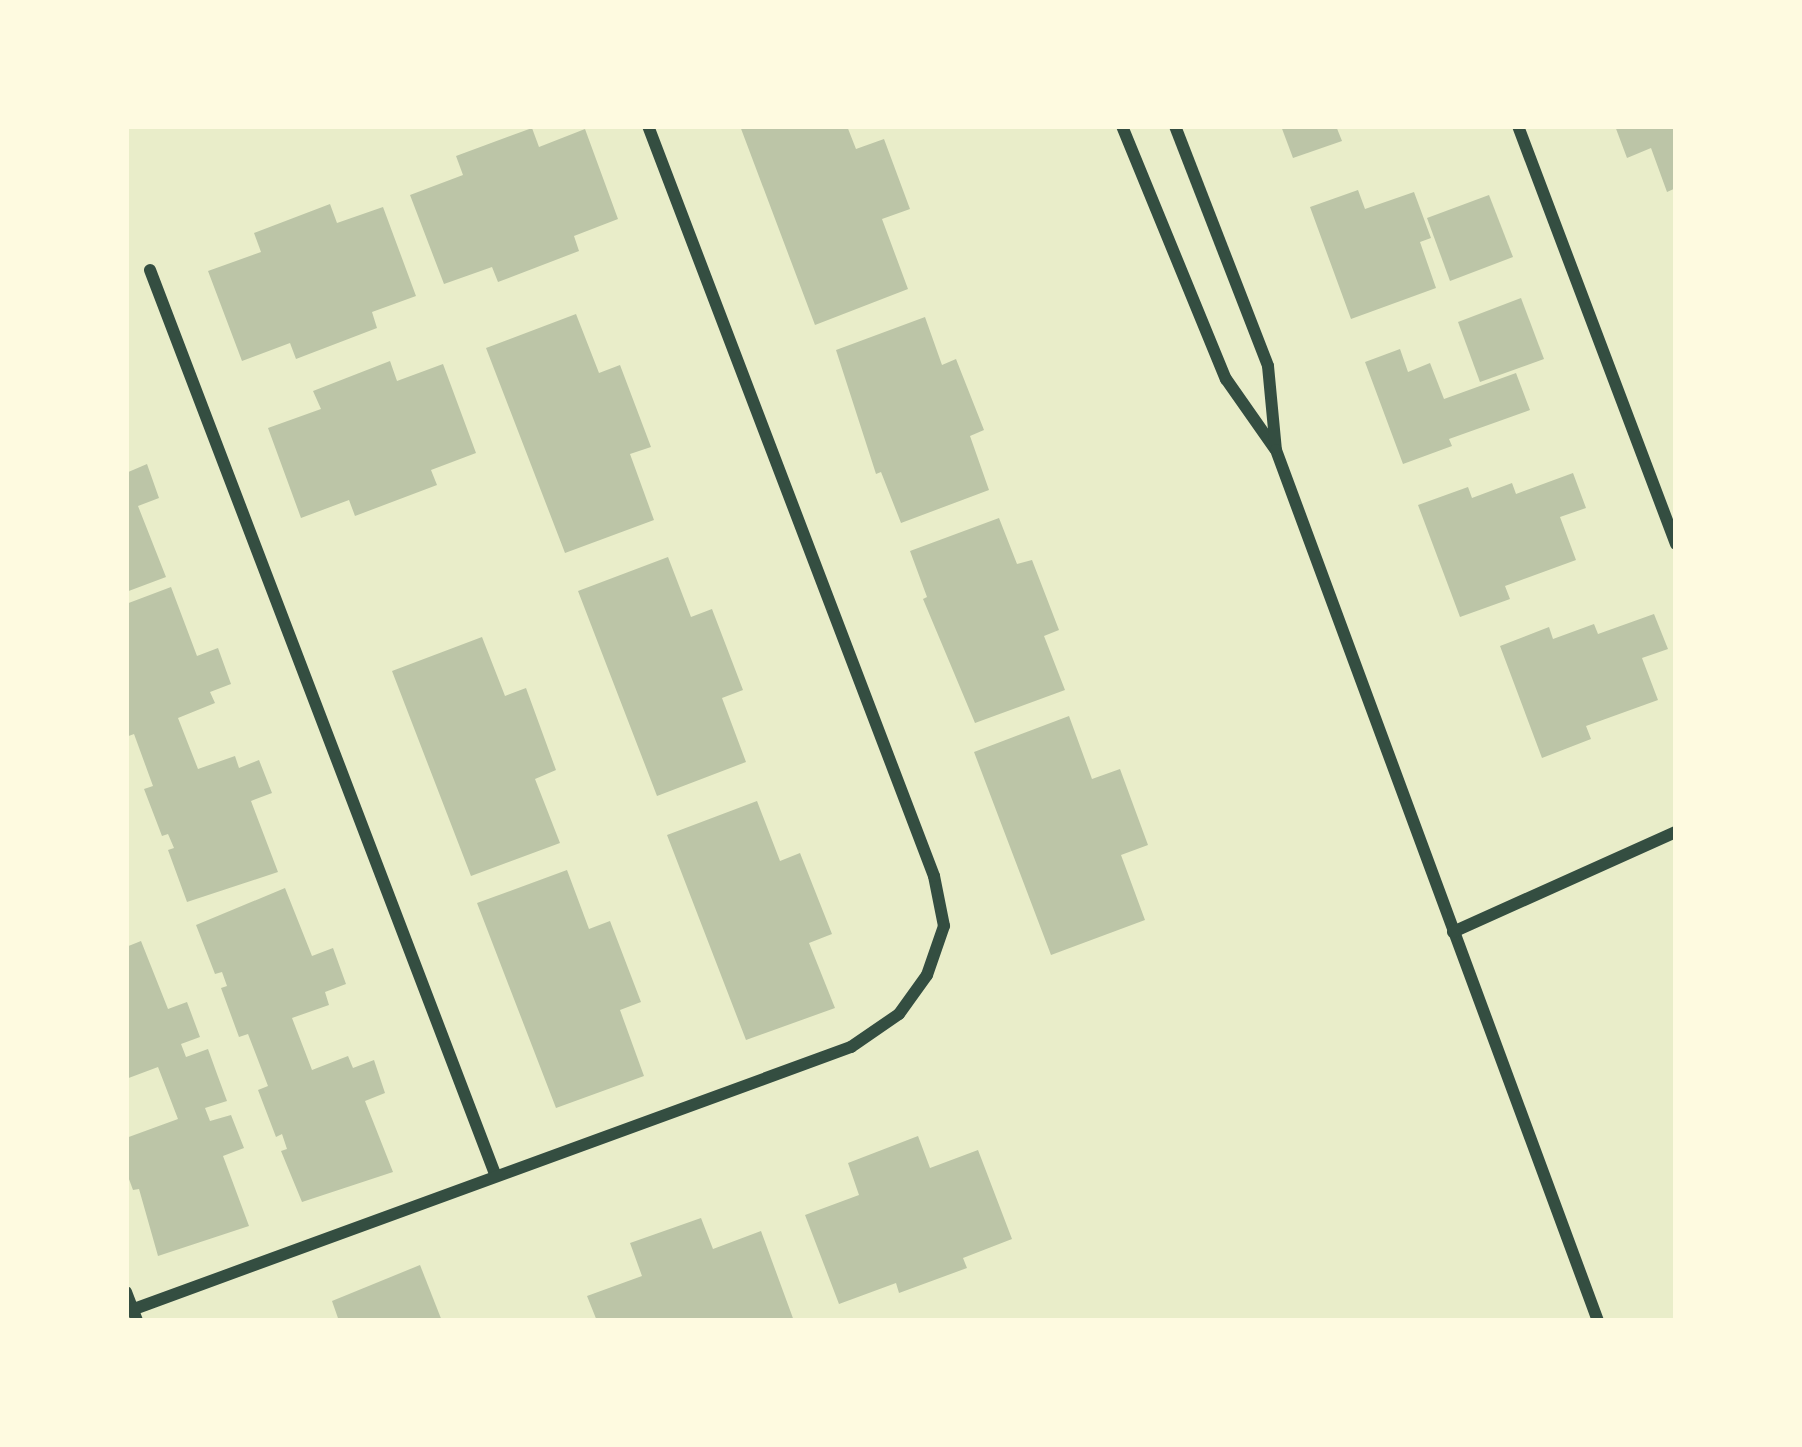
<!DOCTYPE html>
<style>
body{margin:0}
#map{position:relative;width:1802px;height:1447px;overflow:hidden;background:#e9edc9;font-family:"Archivo Narrow",sans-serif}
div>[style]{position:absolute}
.building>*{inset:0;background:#bcc5a7}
.minor>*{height:12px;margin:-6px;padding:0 6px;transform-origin:6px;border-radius:6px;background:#344e41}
span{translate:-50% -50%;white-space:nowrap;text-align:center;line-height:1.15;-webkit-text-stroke:12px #fefae0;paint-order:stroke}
.frame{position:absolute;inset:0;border:129px solid #fefae0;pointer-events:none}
</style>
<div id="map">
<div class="building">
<div style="clip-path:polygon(740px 126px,847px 126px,856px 149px,884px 139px,910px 209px,882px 219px,908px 289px,815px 325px)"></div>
<div style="clip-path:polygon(1281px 126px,1336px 126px,1342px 141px,1293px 158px)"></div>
<div style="clip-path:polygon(1615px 126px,1676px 126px,1676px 188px,1667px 192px,1651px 148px,1627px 158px)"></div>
<div style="clip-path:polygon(532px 128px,539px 147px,585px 129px,618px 219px,574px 236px,579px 251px,498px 282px,492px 267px,444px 284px,410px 195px,463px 175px,456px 156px)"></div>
<div style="clip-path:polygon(1358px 190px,1365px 209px,1414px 192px,1431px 238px,1420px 242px,1436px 288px,1351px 319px,1310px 207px)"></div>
<div style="clip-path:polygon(1489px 195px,1513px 257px,1450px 281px,1427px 218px)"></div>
<div style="clip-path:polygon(330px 204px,337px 223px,383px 207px,416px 296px,372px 312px,377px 328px,296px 359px,290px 343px,242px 361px,208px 271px,261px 252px,254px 233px)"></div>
<div style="clip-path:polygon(1521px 298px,1544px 359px,1480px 382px,1458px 322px)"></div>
<div style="clip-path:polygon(576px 314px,599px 373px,620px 365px,651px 447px,630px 454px,654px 520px,565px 553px,486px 348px)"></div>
<div style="clip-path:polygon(925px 317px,942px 365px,956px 359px,984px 430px,970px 436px,989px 490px,901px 523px,881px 472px,876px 474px,836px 350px)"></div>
<div style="clip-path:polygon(1400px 349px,1408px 372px,1430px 363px,1444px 399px,1516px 373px,1530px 410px,1449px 439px,1452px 446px,1403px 464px,1365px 362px)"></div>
<div style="clip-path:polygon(390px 361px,397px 381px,443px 364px,476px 453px,431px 470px,437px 485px,355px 516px,349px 500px,301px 518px,268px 428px,321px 409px,313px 391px)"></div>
<div style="clip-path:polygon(147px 464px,159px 498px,138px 506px,166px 577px,126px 592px,126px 473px)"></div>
<div style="clip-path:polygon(1573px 473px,1586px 508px,1560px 517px,1576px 560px,1505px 586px,1510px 599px,1460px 617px,1418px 505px,1468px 487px,1472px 498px,1512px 483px,1516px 494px)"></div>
<div style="clip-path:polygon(999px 518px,1017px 564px,1032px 560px,1059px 630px,1044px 636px,1065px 690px,975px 723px,923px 599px,927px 597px,910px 551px)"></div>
<div style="clip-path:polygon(668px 557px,691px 617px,712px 609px,743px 690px,722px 698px,746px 762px,657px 796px,578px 591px)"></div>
<div style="clip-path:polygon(171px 587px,197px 656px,218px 648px,231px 684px,210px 692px,215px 703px,178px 718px,187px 741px,198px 769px,235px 756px,239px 768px,259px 760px,272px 793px,251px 801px,278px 872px,187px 902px,168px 850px,174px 848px,168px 834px,162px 836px,144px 789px,153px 786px,134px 734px,126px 737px,126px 604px)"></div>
<div style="clip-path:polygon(1654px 614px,1668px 649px,1642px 658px,1658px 700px,1586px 726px,1591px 739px,1542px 758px,1500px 646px,1549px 627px,1553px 639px,1594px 624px,1598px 634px)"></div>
<div style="clip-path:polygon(482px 637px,505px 696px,526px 688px,556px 770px,535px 779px,560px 843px,471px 876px,392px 671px)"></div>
<div style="clip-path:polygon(1069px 716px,1092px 779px,1120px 769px,1148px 845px,1121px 855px,1145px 920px,1051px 955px,974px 752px)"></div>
<div style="clip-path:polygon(757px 801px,780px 861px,800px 853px,832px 934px,809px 943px,835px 1008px,746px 1040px,667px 835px)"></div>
<div style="clip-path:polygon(567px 870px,589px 929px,610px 921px,641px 1002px,620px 1010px,644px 1076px,556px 1108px,477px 903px)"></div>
<div style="clip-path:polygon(285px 888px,312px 956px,333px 948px,346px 984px,325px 992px,329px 1005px,292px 1018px,312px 1070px,348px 1056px,353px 1068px,374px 1060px,385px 1093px,365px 1101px,393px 1172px,302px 1202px,281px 1151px,287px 1149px,282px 1134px,276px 1137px,258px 1090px,268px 1086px,248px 1034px,239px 1037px,221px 988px,227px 986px,222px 972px,215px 974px,196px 925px)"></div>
<div style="clip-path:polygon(141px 941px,168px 1009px,187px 1002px,200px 1037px,181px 1044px,186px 1057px,208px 1049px,217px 1074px,227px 1101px,205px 1108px,210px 1121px,231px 1115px,244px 1148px,223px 1156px,249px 1226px,158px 1256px,139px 1189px,133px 1190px,126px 1171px,126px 1138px,178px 1119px,158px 1067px,126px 1079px,126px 947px)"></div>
<div style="clip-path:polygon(918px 1136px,930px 1168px,978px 1150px,1012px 1239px,963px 1258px,967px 1268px,899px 1293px,896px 1283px,839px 1304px,805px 1215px,859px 1195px,848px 1163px)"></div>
<div style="clip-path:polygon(701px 1218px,713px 1249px,761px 1231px,794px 1321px,597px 1321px,587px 1296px,642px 1276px,630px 1243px)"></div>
<div style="clip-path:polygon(420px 1265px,442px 1321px,339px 1321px,332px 1301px)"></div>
</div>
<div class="minor">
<div style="left:1122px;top:126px;width:274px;rotate:67.7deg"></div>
<div style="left:1226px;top:379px;width:85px;rotate:55deg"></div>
<div style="left:1175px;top:126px;width:257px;rotate:68.8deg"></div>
<div style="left:1268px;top:366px;width:84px;rotate:84.6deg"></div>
<div style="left:1276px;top:450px;width:929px;rotate:69.71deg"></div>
<div style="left:1518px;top:126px;width:447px;rotate:69.3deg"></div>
<div style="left:150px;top:270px;width:968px;rotate:69.11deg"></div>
<div style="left:1453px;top:932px;width:244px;rotate:-24.2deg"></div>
<div style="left:126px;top:1292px;width:31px;rotate:69deg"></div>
<div style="left:126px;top:1312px;width:772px;rotate:-20.08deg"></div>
<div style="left:851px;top:1047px;width:58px;rotate:-34.5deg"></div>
<div style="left:899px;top:1014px;width:48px;rotate:-54.3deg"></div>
<div style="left:927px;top:975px;width:52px;rotate:-70.9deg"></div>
<div style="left:944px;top:926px;width:51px;rotate:-101.3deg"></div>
<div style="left:934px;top:876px;width:803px;rotate:-110.87deg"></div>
</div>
<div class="frame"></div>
</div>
